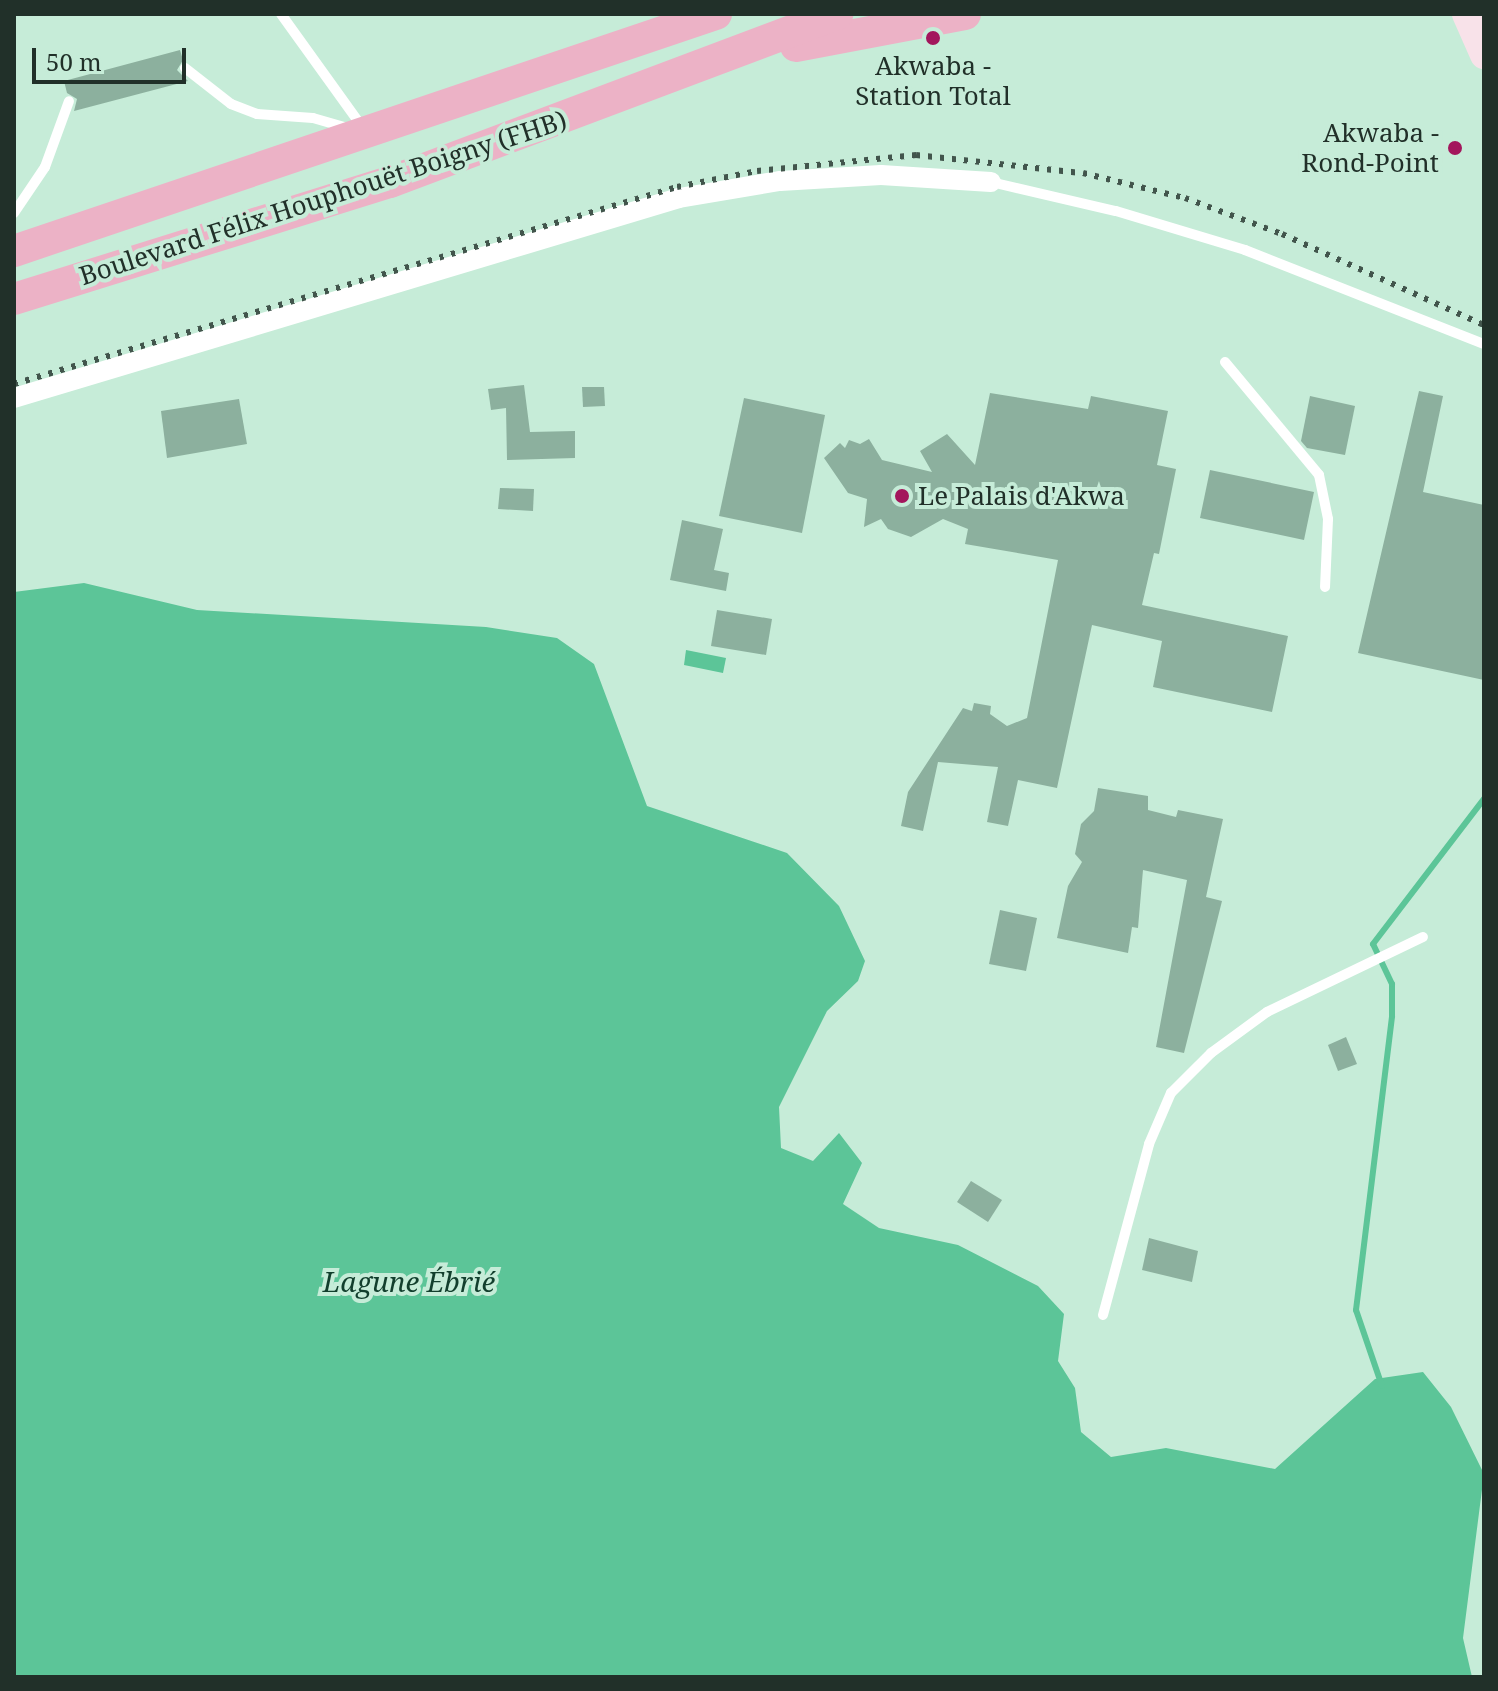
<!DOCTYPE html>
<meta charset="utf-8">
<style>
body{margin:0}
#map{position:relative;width:1498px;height:1691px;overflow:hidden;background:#c6ecd8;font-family:"Noto Serif",serif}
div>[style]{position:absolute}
.water>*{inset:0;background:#5cc598}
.stream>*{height:6px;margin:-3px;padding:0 3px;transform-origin:3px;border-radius:3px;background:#5cc598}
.building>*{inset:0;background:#8cb09e}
.service>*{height:10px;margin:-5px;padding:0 5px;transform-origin:5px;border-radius:5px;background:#fff}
.minor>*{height:20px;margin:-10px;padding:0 10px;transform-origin:10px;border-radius:10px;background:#fff}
.secondary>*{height:28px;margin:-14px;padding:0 14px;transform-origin:14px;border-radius:14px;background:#f8e2e9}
.trunk>*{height:32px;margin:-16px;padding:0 16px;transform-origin:16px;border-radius:16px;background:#ecb2c6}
.rail>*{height:6px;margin-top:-3px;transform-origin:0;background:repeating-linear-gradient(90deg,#42554c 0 4px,transparent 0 12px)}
.dots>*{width:22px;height:22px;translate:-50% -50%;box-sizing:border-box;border:4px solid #c6ecd8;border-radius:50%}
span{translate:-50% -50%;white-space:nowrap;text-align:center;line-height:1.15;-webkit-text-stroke:8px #c6ecd8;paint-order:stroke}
.poi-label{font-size:26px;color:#213029}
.right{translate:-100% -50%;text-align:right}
.left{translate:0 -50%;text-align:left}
.street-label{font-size:26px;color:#213029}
.water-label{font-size:28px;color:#123f2d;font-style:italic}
.frame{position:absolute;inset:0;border:16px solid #213029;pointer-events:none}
.scale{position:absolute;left:32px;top:48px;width:154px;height:36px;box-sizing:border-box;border:4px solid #213029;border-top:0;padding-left:10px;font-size:24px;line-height:28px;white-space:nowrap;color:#213029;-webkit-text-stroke:6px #c6ecd8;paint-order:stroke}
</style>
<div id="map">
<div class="water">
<div style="clip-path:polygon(84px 583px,197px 610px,486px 627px,557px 638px,594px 664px,647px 806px,787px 853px,839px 906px,865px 961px,858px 981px,827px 1011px,779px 1107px,781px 1148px,813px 1161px,839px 1133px,862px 1163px,843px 1204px,879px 1228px,958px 1245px,1038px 1286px,1064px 1314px,1058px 1361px,1075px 1388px,1081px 1432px,1111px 1457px,1166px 1448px,1275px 1469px,1375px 1379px,1423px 1372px,1451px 1407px,1484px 1474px,1463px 1638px,1472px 1677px,14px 1677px,14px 592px)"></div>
<div style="clip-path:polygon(686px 650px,726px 658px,723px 673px,684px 665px)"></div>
</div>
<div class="stream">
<div style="left:1382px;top:1386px;width:80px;rotate:-108.9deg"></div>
<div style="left:1356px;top:1310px;width:296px;rotate:-83deg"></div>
<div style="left:1392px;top:1016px;width:32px;rotate:-90deg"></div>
<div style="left:1392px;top:984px;width:44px;rotate:-115.4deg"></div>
<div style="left:1373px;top:944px;width:183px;rotate:-52.6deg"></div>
</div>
<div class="building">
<div style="clip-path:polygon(180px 50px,183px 60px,177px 70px,188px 81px,74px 111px,77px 99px,67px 93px,64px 81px)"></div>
<div style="clip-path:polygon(524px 385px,530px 432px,575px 431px,575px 458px,507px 460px,506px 408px,491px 410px,488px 389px)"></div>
<div style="clip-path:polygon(582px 387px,604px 387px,605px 406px,583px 407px)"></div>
<div style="clip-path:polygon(1419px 391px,1443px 396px,1423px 492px,1484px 505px,1484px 680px,1358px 653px)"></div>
<div style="clip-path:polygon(990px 393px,1088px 409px,1091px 396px,1168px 411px,1157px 465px,1176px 469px,1159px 554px,1154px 553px,1142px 605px,1288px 636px,1272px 712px,1153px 687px,1162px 641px,1092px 625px,1057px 788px,1018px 780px,1008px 826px,987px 822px,998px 767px,938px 762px,923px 831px,901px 826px,908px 792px,963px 708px,972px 711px,974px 703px,991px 706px,990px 714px,1007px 726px,1027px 718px,1058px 560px,965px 544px,968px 529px,943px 519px,911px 537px,888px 529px,881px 519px,864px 527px,867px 499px,848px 493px,824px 458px,840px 443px,845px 448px,849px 440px,860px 444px,869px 439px,882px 460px,932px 472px,920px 451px,947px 434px,975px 465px)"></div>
<div style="clip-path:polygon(1310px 396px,1355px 406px,1345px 455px,1307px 448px,1301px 441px)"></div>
<div style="clip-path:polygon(744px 398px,825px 415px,802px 533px,719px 516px)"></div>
<div style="clip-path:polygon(239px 399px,247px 444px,167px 458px,161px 411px)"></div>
<div style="clip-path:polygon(1210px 470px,1314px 492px,1304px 540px,1200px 518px)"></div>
<div style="clip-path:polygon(500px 488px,534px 489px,533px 511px,498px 509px)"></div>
<div style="clip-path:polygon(682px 520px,723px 529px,714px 570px,729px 573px,726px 591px,670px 580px)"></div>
<div style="clip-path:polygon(717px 610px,772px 619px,766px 655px,711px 646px)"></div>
<div style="clip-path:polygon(1098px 788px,1148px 796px,1148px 810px,1176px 817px,1178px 810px,1223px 819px,1206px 897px,1222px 901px,1184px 1053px,1156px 1047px,1187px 880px,1143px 870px,1138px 928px,1132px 927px,1128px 953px,1057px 938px,1068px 886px,1082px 862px,1075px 854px,1081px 824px,1094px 811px)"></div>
<div style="clip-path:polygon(1000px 910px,1037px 918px,1026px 971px,989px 964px)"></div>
<div style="clip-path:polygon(1346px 1037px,1357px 1064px,1338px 1071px,1328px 1045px)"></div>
<div style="clip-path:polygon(971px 1181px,1002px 1200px,988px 1222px,957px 1202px)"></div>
<div style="clip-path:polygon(1149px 1238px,1198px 1251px,1192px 1282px,1142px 1270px)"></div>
</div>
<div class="service">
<div style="left:281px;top:14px;width:140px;rotate:54.3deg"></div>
<div style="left:185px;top:68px;width:58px;rotate:38deg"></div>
<div style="left:231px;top:104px;width:28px;rotate:21deg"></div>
<div style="left:257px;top:114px;width:56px;rotate:4.1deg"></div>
<div style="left:313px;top:118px;width:37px;rotate:16deg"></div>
<div style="left:991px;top:182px;width:128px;rotate:13.1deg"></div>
<div style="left:1116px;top:211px;width:135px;rotate:16.8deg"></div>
<div style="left:1245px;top:250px;width:257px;rotate:21.5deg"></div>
<div style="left:14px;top:213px;width:55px;rotate:-56deg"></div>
<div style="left:45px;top:167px;width:70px;rotate:-70deg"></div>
<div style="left:1225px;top:362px;width:147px;rotate:50.2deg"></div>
<div style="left:1319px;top:475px;width:45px;rotate:78.4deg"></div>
<div style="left:1328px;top:519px;width:68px;rotate:92.5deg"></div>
<div style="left:1103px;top:1315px;width:177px;rotate:-74.9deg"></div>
<div style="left:1149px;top:1144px;width:56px;rotate:-66.7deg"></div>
<div style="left:1171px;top:1093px;width:57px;rotate:-45deg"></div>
<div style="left:1211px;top:1053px;width:69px;rotate:-36.2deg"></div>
<div style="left:1267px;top:1012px;width:173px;rotate:-25.7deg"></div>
</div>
<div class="minor">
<div style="left:14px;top:398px;width:694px;rotate:-16.74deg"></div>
<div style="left:679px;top:198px;width:102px;rotate:-9.6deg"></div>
<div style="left:780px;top:181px;width:101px;rotate:-3.4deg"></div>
<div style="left:881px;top:175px;width:110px;rotate:3.6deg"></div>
</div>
<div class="secondary">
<div style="left:1466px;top:14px;width:45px;rotate:66.3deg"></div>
</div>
<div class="trunk">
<div style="left:796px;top:46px;width:172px;rotate:-10.7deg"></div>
<div style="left:14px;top:251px;width:741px;rotate:-18.66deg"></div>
<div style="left:14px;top:299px;width:394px;rotate:-17.3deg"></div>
<div style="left:390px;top:182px;width:478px;rotate:-20.6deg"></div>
</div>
<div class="rail">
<div style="left:14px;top:384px;width:692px;rotate:-16.55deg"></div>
<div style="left:677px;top:187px;width:82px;rotate:-11.3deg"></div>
<div style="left:757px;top:171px;width:160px;rotate:-5.7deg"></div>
<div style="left:916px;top:155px;width:168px;rotate:6.2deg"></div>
<div style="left:1083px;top:173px;width:105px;rotate:13.8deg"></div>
<div style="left:1185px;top:198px;width:103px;rotate:20.4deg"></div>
<div style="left:1282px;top:234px;width:222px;rotate:24.3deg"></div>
</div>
<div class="dots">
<div style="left:933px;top:38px;background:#a3165c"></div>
<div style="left:1455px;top:148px;background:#a3165c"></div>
<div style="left:902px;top:496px;background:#a3165c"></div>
</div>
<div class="poi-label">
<span style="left:933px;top:81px">Akwaba -<br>Station Total</span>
<span class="right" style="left:1439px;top:148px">Akwaba -<br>Rond-Point</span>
<span class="left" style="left:918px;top:496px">Le Palais d'Akwa</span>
</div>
<div class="street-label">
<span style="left:323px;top:198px;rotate:-18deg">Boulevard Félix Houphouët Boigny (FHB)</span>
</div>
<div class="water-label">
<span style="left:409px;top:1281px">Lagune Ébrié</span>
</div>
<div class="frame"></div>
<div class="scale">50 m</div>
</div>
